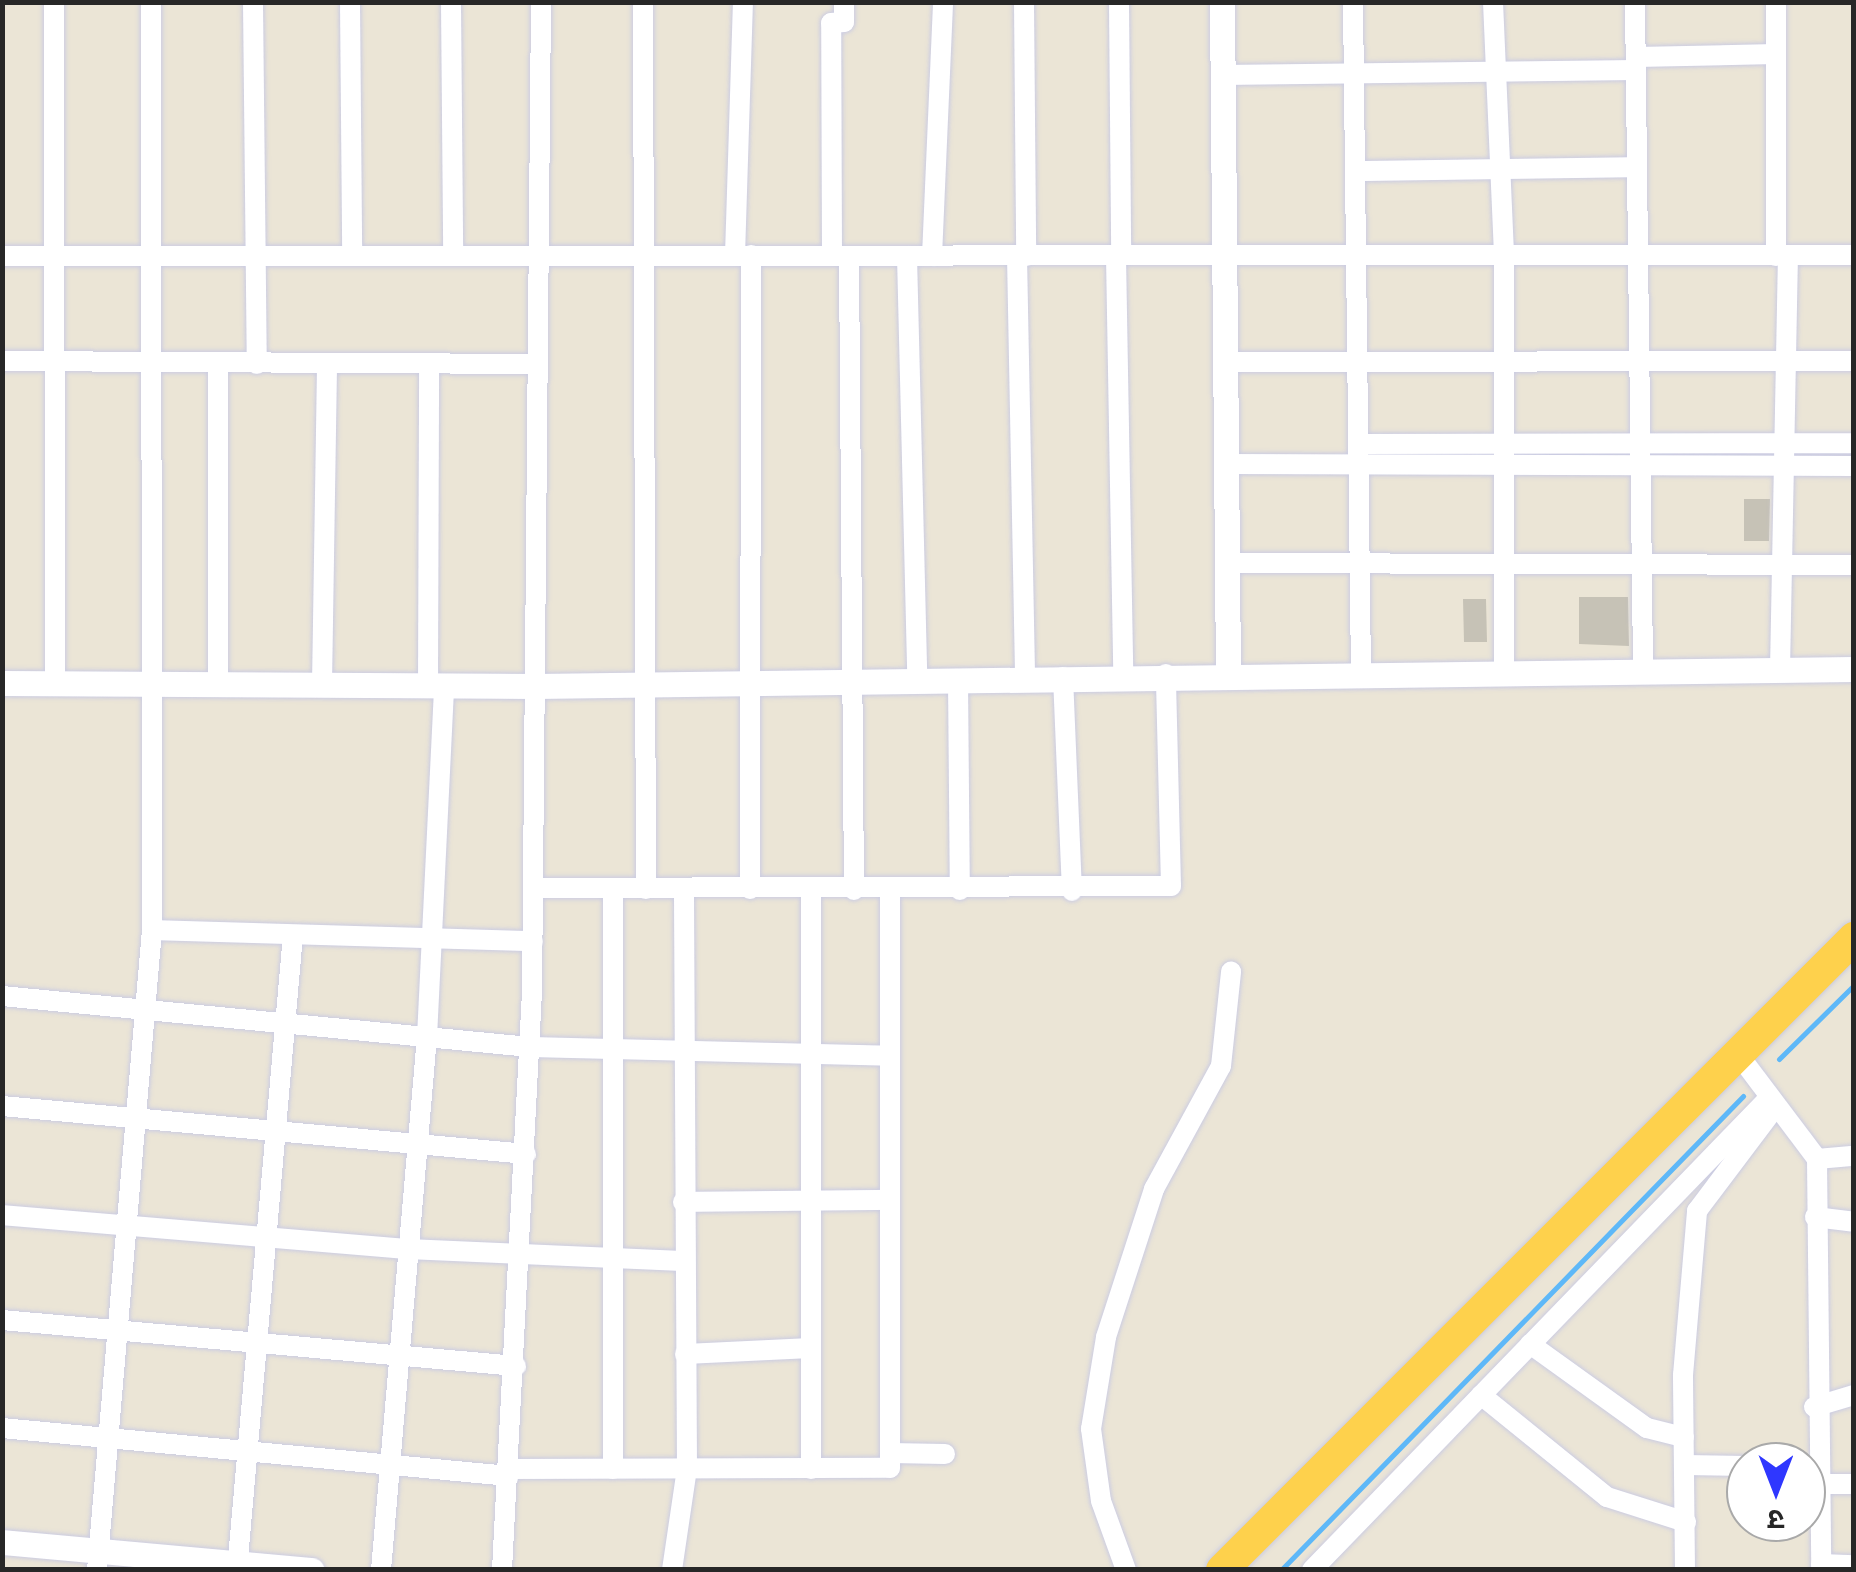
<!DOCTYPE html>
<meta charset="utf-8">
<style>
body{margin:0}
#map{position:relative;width:1856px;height:1572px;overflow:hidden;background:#ebe5d6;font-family:"Golos Text","Noto Sans Devanagari",sans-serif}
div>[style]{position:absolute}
.stream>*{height:5px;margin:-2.5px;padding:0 2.5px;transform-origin:2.5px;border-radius:2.5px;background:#5eb8f8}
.building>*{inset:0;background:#c6c2b6}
.roads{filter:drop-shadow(0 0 2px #cbcce2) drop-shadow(0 0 2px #cbcce2)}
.minor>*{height:20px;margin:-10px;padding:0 10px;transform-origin:10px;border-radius:10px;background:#fff}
.tertiary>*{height:25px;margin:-12.5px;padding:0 12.5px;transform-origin:12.5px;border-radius:12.5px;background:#fff}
.trunk>*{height:32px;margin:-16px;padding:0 16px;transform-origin:16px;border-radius:16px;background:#fed14c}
span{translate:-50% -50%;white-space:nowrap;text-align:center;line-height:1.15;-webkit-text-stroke:9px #fff;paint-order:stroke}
.frame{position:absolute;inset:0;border:5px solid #272727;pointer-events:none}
.north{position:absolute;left:1726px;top:1442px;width:100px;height:100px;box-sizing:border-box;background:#fff;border:2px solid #a9a9a9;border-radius:50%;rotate:180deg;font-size:28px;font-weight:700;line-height:40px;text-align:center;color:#272727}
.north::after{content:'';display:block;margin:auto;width:35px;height:45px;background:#2f37ff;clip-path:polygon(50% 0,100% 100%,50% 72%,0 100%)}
</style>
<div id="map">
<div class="stream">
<div style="left:1779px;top:1059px;width:105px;rotate:-44.6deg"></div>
<div style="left:1281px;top:1570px;width:662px;rotate:-45.73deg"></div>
</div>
<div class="building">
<div style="clip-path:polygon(1744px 499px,1770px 499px,1769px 541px,1744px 541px)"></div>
<div style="clip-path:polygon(1579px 597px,1628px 597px,1629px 646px,1579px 644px)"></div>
<div style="clip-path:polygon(1463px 599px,1486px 599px,1487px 642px,1464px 642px)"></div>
</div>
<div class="roads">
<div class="minor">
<div style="left:54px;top:2px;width:682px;rotate:89.92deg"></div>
<div style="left:253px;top:2px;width:362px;rotate:89.4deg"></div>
<div style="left:350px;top:2px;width:253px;rotate:89.5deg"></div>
<div style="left:451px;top:2px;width:253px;rotate:89.5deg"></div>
<div style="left:643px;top:2px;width:887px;rotate:89.81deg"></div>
<div style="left:1024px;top:2px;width:254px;rotate:89.5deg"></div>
<div style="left:1119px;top:2px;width:254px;rotate:89.5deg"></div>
<div style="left:1353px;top:2px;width:670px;rotate:89.32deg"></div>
<div style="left:1493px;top:2px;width:255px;rotate:87.5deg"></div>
<div style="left:1504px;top:257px;width:414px;rotate:90deg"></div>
<div style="left:1635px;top:2px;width:668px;rotate:89.31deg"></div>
<div style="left:1776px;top:2px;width:254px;rotate:90deg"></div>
<div style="left:1636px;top:57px;width:140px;rotate:-1.2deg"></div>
<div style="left:1222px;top:75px;width:414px;rotate:-0.7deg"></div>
<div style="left:1357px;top:171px;width:280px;rotate:-0.8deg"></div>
<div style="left:735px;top:255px;width:253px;rotate:-88.2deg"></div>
<div style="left:2px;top:256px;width:1852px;rotate:-0.03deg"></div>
<div style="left:832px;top:256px;width:233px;rotate:-90.2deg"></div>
<div style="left:831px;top:23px;width:13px;rotate:-4deg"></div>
<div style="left:844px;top:22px;width:20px;rotate:-90deg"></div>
<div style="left:849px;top:256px;width:634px;rotate:89.55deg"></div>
<div style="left:907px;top:256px;width:424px;rotate:88.6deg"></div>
<div style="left:932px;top:256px;width:254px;rotate:-87.5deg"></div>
<div style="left:1017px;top:256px;width:421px;rotate:88.9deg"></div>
<div style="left:1116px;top:256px;width:419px;rotate:89deg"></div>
<div style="left:2px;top:361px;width:535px;rotate:0.32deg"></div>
<div style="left:1223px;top:362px;width:631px;rotate:-0.09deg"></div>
<div style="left:1359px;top:444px;width:495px;rotate:-0.1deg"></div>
<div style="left:1224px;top:464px;width:630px;rotate:0.18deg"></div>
<div style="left:1226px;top:563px;width:628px;rotate:0.18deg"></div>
<div style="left:1780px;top:670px;width:414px;rotate:-88.9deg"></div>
<div style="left:1063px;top:677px;width:214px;rotate:87.6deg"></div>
<div style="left:958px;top:679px;width:211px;rotate:89.5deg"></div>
<div style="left:218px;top:685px;width:321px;rotate:-90deg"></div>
<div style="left:322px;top:685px;width:321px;rotate:-89.1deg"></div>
<div style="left:428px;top:685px;width:319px;rotate:-89.8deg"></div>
<div style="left:533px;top:888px;width:638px;rotate:-0.18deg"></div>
<div style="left:1171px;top:886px;width:212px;rotate:-91.4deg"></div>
<div style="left:613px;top:889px;width:580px;rotate:90deg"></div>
<div style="left:750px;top:889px;width:634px;rotate:-89.91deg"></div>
<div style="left:152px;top:930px;width:381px;rotate:1.7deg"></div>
<div style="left:2px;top:996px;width:530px;rotate:5.52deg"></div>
<div style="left:530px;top:1047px;width:360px;rotate:1.4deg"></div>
<div style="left:1738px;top:1054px;width:131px;rotate:53deg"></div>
<div style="left:1817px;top:1159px;width:411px;rotate:89.4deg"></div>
<div style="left:2px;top:1106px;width:526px;rotate:5.23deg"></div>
<div style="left:1817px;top:1159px;width:37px;rotate:-5deg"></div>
<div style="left:683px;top:1202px;width:207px;rotate:-0.6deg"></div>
<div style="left:2px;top:1215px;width:405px;rotate:4.8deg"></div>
<div style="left:406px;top:1249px;width:278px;rotate:2.5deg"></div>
<div style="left:1815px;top:1217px;width:39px;rotate:7deg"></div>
<div style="left:2px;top:1320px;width:516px;rotate:5.11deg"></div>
<div style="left:1530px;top:1344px;width:144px;rotate:35.7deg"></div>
<div style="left:1647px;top:1428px;width:38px;rotate:14deg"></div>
<div style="left:685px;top:1354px;width:126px;rotate:-2.7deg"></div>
<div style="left:1481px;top:1395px;width:162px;rotate:39deg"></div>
<div style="left:1607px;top:1497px;width:83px;rotate:17.6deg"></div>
<div style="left:1814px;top:1407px;width:42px;rotate:-16.7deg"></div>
<div style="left:2px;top:1428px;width:509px;rotate:5.41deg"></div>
<div style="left:890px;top:1453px;width:55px;rotate:1deg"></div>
<div style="left:1685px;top:1465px;width:61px;rotate:0.9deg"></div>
<div style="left:509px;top:1469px;width:381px;rotate:-0.2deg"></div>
<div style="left:890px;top:1468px;width:578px;rotate:-90deg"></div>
<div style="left:811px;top:1469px;width:580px;rotate:-90deg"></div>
<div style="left:1817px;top:1484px;width:37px"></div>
<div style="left:1821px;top:1564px;width:33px;rotate:2deg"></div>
<div style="left:97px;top:1570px;width:642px;rotate:-85.09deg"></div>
<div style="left:152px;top:930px;width:928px;rotate:-90.06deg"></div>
<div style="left:237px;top:1570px;width:637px;rotate:-84.96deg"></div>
<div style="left:381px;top:1570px;width:535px;rotate:-85.07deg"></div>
<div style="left:427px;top:1037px;width:351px;rotate:-87.2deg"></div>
<div style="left:502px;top:1570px;width:579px;rotate:-87.03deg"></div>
<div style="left:532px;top:992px;width:990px;rotate:-89.48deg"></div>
<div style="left:672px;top:1570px;width:102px;rotate:-81.6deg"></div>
<div style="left:687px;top:1469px;width:580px;rotate:-90.3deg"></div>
<div style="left:1126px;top:1570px;width:73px;rotate:-109.9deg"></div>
<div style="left:1101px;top:1501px;width:73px;rotate:-97.9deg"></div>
<div style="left:1091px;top:1429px;width:93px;rotate:-80.7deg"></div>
<div style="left:1106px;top:1337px;width:156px;rotate:-72deg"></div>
<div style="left:1154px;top:1189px;width:140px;rotate:-61.4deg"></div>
<div style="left:1221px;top:1066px;width:95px;rotate:-83.9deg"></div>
<div style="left:1312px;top:1570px;width:657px;rotate:-45.93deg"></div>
<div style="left:1685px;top:1570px;width:195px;rotate:-90.6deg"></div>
<div style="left:1683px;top:1375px;width:165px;rotate:-85.1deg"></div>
<div style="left:1697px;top:1211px;width:128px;rotate:-53deg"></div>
</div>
<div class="tertiary">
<div style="left:1222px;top:2px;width:670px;rotate:89.49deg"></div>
<div style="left:2px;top:683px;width:533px;rotate:0.32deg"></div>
<div style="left:535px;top:686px;width:1319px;rotate:-0.74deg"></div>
<div style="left:2px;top:1542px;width:311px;rotate:5.2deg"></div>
</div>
<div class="trunk">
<div style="left:1222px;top:1570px;width:894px;rotate:-45deg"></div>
</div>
</div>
<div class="frame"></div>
<div class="north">उ</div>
</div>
